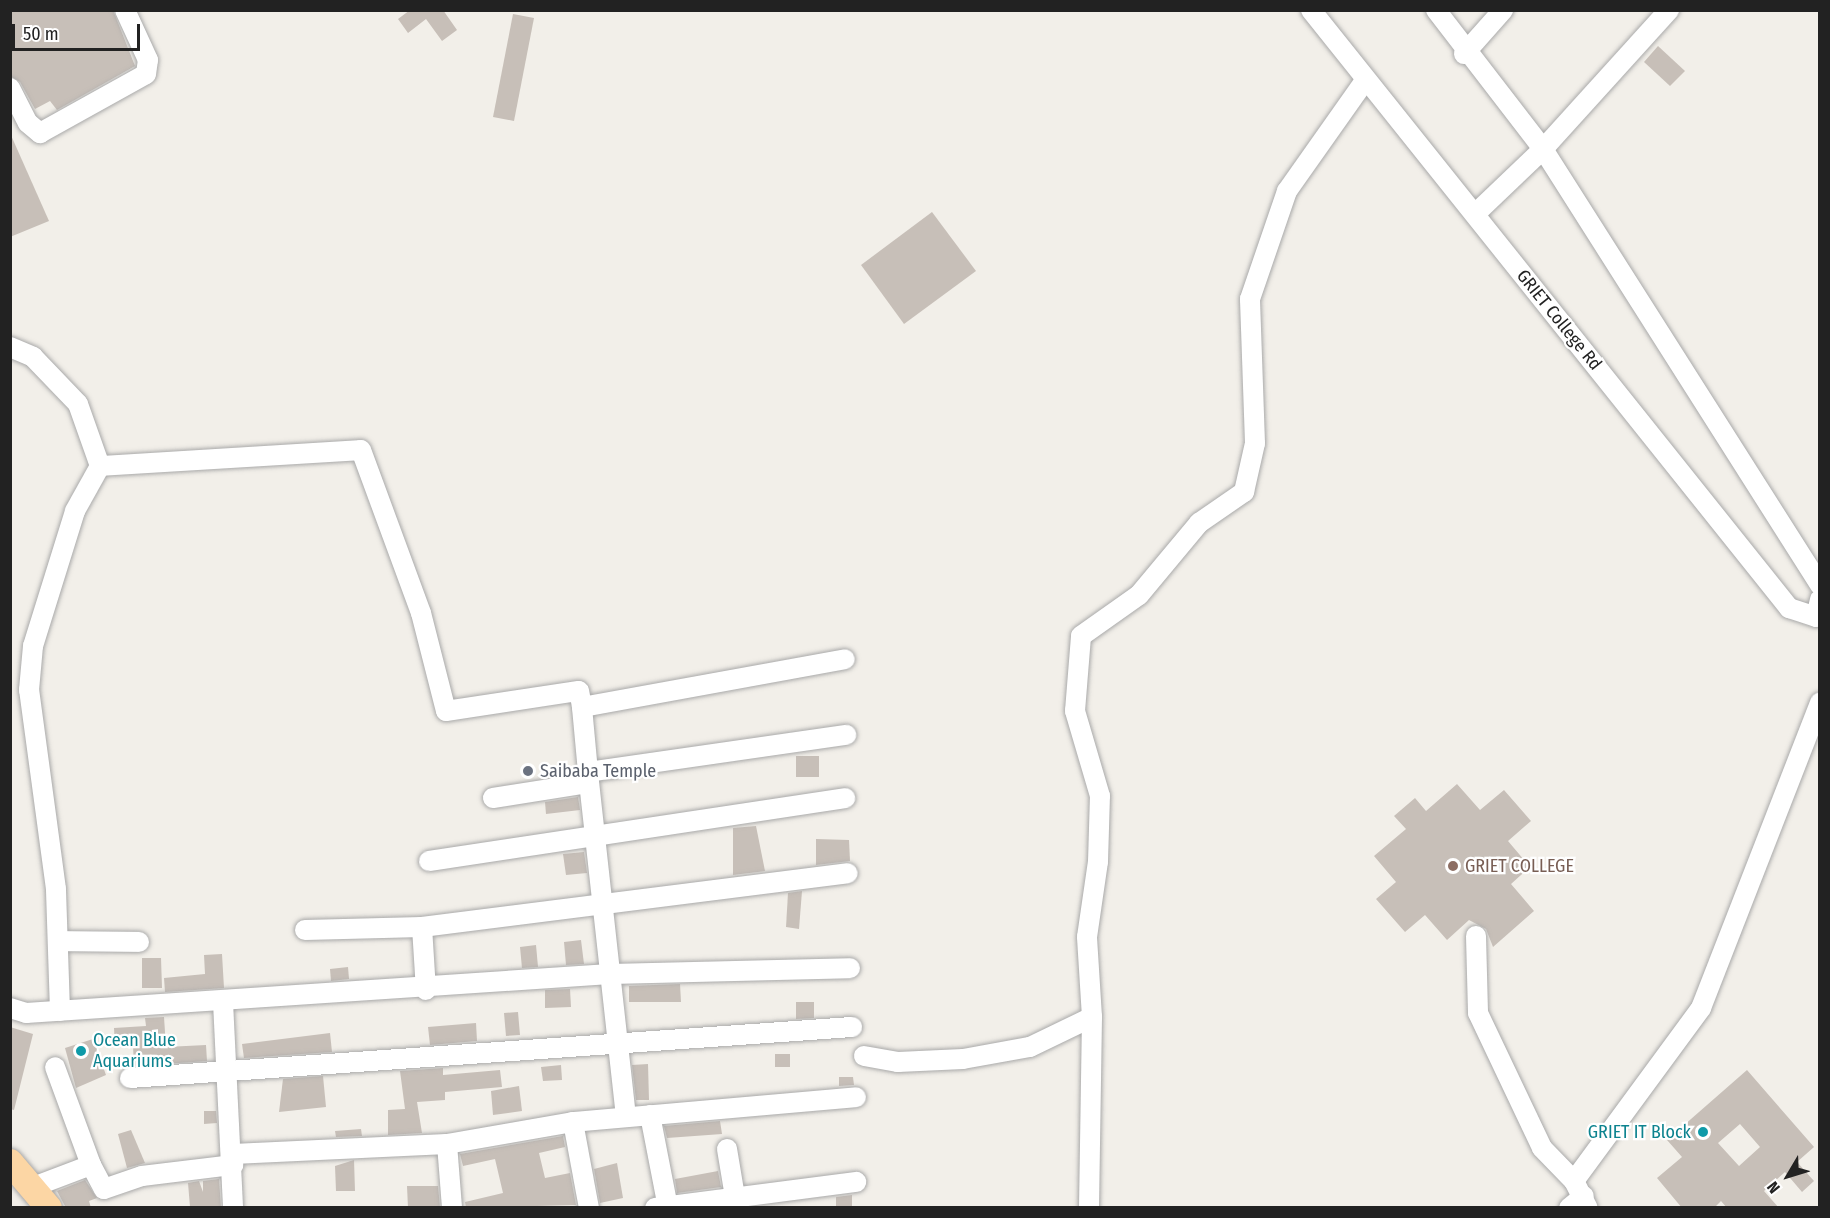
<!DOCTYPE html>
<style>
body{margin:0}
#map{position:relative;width:1830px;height:1218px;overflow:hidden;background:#f2efe9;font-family:"Fira Sans Condensed",sans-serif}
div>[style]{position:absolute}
.building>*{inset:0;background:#c7bfb8}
.roads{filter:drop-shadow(0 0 2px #a9a9a9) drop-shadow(0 0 2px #a9a9a9)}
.minor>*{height:20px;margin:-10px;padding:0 10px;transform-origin:10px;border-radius:10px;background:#fff}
.major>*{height:26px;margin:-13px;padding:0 13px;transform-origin:13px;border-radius:13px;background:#fcd6a4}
.dots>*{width:16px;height:16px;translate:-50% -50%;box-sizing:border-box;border:3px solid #fff;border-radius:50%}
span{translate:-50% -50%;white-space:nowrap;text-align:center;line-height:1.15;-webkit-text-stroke:4.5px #fff;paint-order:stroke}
.street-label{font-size:18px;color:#222}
.worship-label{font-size:18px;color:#5b616d}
.left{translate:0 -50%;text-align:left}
.education-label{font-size:18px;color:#785e54}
.culture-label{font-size:18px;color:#0d838f}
.right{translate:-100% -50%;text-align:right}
.frame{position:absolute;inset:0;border:12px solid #222;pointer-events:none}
.north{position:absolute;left:1758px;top:1146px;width:60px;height:60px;-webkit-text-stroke:4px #fff;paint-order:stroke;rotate:232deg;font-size:16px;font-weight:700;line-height:24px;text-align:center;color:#222}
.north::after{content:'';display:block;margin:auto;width:21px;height:27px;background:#222;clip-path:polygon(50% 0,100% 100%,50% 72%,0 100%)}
.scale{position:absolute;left:12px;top:24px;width:128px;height:27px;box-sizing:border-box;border:3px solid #222;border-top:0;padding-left:8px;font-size:18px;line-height:21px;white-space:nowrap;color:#222;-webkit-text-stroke:4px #fff;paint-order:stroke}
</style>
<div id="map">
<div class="building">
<div style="clip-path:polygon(10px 10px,113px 10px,135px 66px,57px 110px,50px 101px,35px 109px,20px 82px,10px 76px)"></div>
<div style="clip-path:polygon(410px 10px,443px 10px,457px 30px,442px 41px,426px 19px,408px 33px,398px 19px)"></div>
<div style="clip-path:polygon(513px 14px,534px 18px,514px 121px,493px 117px)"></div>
<div style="clip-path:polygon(1658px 46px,1685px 71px,1670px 86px,1644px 62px)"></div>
<div style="clip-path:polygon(10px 133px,49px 221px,10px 237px)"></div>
<div style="clip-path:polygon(932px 212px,976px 271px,904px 324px,861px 265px)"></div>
<div style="clip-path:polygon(796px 756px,819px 756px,819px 777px,796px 777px)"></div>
<div style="clip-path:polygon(1457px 784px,1480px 810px,1504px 790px,1531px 821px,1508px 841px,1530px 867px,1511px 884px,1534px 911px,1493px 947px,1486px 929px,1469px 920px,1447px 940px,1425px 915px,1405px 932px,1376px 899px,1396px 882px,1374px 856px,1406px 829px,1394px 816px,1415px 798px,1426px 811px)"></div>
<div style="clip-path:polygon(578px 797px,580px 810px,546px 814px,545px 802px)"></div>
<div style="clip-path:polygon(756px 826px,765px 871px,733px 875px,733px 828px)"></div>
<div style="clip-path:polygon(816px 839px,849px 840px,850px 861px,816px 865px)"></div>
<div style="clip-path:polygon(584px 852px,587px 873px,566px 875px,563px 854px)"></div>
<div style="clip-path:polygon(802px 891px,799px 929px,786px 927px,788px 893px)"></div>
<div style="clip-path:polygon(581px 940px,584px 964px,566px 965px,564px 942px)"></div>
<div style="clip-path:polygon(536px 945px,538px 967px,522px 968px,520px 947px)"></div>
<div style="clip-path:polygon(222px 954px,224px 988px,165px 992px,164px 978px,205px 974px,204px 955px)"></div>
<div style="clip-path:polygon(142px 958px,161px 958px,162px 988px,142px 988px)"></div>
<div style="clip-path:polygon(348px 967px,349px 979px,331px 981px,330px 969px)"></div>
<div style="clip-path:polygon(680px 984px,681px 1002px,629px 1002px,629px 986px)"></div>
<div style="clip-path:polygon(570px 989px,571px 1007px,545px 1008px,545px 990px)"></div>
<div style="clip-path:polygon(796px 1002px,814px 1002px,814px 1018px,796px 1019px)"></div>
<div style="clip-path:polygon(518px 1012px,520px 1035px,506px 1036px,504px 1013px)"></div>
<div style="clip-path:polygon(164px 1017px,166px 1047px,206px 1045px,207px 1061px,134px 1066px,133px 1046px,115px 1047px,114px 1028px,146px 1026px,145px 1018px)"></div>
<div style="clip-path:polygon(476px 1023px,477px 1041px,430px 1045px,428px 1027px)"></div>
<div style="clip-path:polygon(10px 1027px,33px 1034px,14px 1110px,10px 1109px)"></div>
<div style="clip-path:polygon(330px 1033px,332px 1052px,244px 1058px,242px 1044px)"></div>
<div style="clip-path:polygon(93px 1039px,106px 1075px,76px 1088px,65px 1048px)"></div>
<div style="clip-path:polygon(775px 1054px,790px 1054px,790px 1067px,775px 1067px)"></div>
<div style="clip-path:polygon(648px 1064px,649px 1100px,636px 1100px,632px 1065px)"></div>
<div style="clip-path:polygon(561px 1065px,562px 1080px,543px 1081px,541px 1067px)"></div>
<div style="clip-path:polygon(443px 1068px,443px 1075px,500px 1070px,502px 1087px,445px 1092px,445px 1100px,417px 1102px,422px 1133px,388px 1135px,388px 1110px,405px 1109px,400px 1071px)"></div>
<div style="clip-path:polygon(evenodd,1747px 1070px,1814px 1147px,1797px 1162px,1814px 1181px,1802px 1192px,1785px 1172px,1764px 1191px,1779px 1208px,1727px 1208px,1721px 1201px,1714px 1208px,1682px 1208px,1657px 1178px,1682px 1157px,1667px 1140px,1747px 1070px,1740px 1124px,1760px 1147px,1739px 1166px,1718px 1143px,1740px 1124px)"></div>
<div style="clip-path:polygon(323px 1076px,326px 1107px,279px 1112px,283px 1079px)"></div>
<div style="clip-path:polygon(839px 1077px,853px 1077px,854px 1085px,839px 1086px)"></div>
<div style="clip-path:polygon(519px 1086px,522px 1111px,493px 1115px,491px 1091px)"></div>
<div style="clip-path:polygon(204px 1111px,216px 1111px,217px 1123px,204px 1124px)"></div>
<div style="clip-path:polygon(720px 1121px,722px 1134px,667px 1138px,664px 1126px)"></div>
<div style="clip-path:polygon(361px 1129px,362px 1136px,336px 1137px,335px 1131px)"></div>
<div style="clip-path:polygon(131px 1130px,145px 1163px,127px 1168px,118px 1134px)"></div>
<div style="clip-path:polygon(563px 1136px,565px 1147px,539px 1153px,545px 1178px,570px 1173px,576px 1205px,466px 1208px,465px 1202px,503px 1193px,495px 1159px,463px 1166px,460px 1154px)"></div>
<div style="clip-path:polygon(354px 1160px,355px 1191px,336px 1191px,335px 1166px)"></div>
<div style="clip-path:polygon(617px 1163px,623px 1198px,600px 1203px,594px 1169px)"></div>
<div style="clip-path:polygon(718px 1171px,721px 1187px,677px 1193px,675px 1179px)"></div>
<div style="clip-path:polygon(219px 1179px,221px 1208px,190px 1207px,188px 1183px,199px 1181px,203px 1192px,203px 1181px)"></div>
<div style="clip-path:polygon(85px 1180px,97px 1198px,89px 1201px,91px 1208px,66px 1208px,57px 1191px)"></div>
<div style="clip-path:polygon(407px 1186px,438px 1186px,440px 1208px,408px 1208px)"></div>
<div style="clip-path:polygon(852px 1195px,852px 1208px,836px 1208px,836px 1197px)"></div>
</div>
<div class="roads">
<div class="minor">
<div style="left:1311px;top:10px;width:766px;rotate:51.36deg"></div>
<div style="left:1789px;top:608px;width:28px;rotate:18deg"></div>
<div style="left:1816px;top:617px;width:18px;rotate:-77deg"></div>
<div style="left:1436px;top:10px;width:175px;rotate:52.4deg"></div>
<div style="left:1543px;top:149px;width:517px;rotate:57.57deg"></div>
<div style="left:1464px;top:54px;width:59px;rotate:-48.4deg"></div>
<div style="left:10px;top:88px;width:39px;rotate:63deg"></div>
<div style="left:28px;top:123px;width:16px;rotate:40deg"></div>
<div style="left:40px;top:133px;width:121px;rotate:-29.1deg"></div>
<div style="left:146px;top:74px;width:14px;rotate:-82deg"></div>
<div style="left:148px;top:60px;width:55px;rotate:-114.7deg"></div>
<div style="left:1475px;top:214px;width:94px;rotate:-43.7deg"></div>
<div style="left:1543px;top:149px;width:188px;rotate:-47.8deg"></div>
<div style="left:10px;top:347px;width:25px;rotate:23deg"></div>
<div style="left:33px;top:357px;width:65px;rotate:46.2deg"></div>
<div style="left:78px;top:404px;width:66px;rotate:70.5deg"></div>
<div style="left:100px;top:466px;width:261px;rotate:-3.5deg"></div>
<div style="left:361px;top:450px;width:174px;rotate:69.8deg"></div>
<div style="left:421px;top:613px;width:101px;rotate:75.7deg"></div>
<div style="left:446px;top:711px;width:134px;rotate:-8.6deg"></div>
<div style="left:579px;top:691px;width:16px;rotate:79deg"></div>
<div style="left:588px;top:772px;width:65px;rotate:-95.3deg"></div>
<div style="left:582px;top:707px;width:267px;rotate:-10.3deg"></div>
<div style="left:493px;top:798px;width:97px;rotate:-8.9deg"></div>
<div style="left:429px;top:861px;width:421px;rotate:-8.6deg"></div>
<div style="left:422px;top:927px;width:63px;rotate:86.4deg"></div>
<div style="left:305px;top:930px;width:117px;rotate:-1.5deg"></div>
<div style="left:422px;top:927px;width:429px;rotate:-7.2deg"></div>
<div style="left:1476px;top:936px;width:77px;rotate:88.5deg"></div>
<div style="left:1478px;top:1013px;width:149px;rotate:64.6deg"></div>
<div style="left:1542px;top:1148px;width:46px;rotate:45.9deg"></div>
<div style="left:1574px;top:1181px;width:30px;rotate:63deg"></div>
<div style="left:58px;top:941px;width:81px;rotate:0.7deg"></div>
<div style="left:223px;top:1002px;width:206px;rotate:87.2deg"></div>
<div style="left:10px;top:1008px;width:17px;rotate:17deg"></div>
<div style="left:26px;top:1013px;width:585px;rotate:-3.82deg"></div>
<div style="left:610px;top:974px;width:240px;rotate:-1.4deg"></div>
<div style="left:60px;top:1011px;width:122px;rotate:-91.9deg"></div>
<div style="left:56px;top:889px;width:201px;rotate:-97.7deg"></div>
<div style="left:29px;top:690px;width:44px;rotate:-84.8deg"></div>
<div style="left:33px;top:646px;width:141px;rotate:-72.7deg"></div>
<div style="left:75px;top:511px;width:51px;rotate:-60.9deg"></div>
<div style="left:864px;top:1056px;width:35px;rotate:10deg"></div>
<div style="left:898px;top:1062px;width:65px;rotate:-2.6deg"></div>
<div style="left:963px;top:1059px;width:68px;rotate:-10.2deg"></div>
<div style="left:1030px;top:1047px;width:69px;rotate:-25.8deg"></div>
<div style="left:1092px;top:1017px;width:80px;rotate:-93.6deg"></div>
<div style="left:1087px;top:937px;width:76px;rotate:-81.7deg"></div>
<div style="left:1098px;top:862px;width:66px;rotate:-88.3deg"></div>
<div style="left:1100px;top:796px;width:89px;rotate:-106.4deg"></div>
<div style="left:1075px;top:711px;width:75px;rotate:-85.4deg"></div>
<div style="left:1081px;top:636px;width:71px;rotate:-35.3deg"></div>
<div style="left:1139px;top:595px;width:94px;rotate:-50.2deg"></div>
<div style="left:1199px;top:523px;width:55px;rotate:-34.6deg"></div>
<div style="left:1244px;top:492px;width:50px;rotate:-77.3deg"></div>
<div style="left:1255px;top:443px;width:144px;rotate:-92deg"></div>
<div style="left:1250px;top:299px;width:114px;rotate:-71.1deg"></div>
<div style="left:1287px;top:191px;width:133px;rotate:-54.8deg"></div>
<div style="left:130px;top:1078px;width:724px;rotate:-4.04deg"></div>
<div style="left:650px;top:1115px;width:95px;rotate:79deg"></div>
<div style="left:626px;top:1117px;width:347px;rotate:-96.3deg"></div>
<div style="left:588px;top:772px;width:261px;rotate:-8.2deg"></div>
<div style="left:573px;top:1122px;width:87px;rotate:79.5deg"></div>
<div style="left:447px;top:1144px;width:64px;rotate:85.5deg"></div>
<div style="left:727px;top:1149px;width:49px;rotate:80.5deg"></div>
<div style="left:233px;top:1154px;width:214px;rotate:-2.7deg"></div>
<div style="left:447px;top:1144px;width:128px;rotate:-9.9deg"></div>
<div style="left:573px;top:1122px;width:284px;rotate:-5deg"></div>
<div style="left:91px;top:1165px;width:27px;rotate:62deg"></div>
<div style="left:104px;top:1189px;width:40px;rotate:-18.9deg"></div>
<div style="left:142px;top:1176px;width:92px;rotate:-6.9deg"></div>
<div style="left:1574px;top:1181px;width:215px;rotate:-53.7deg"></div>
<div style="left:1701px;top:1008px;width:328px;rotate:-68.7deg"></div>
<div style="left:33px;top:1187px;width:62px;rotate:-20.8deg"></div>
<div style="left:91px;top:1165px;width:104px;rotate:-110.2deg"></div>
<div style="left:655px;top:1208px;width:203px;rotate:-7.4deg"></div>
<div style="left:1089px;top:1208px;width:191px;rotate:-89.1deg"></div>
<div style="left:1569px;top:1208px;width:19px;rotate:-39deg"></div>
</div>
<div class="major">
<div style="left:10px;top:1162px;width:60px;rotate:49.7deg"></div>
</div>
</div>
<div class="dots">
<div style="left:528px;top:771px;background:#6b7280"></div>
<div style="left:1453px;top:866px;background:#8d6e63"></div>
<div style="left:81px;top:1051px;background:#0f9aa8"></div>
<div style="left:1703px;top:1132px;background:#0f9aa8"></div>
</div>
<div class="street-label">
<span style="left:1559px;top:320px;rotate:51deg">GRIET College Rd</span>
</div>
<div class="worship-label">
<span class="left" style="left:540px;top:771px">Saibaba Temple</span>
</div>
<div class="education-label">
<span class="left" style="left:1465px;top:866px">GRIET COLLEGE</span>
</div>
<div class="culture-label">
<span class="left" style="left:93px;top:1051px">Ocean Blue<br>Aquariums</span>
<span class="right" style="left:1691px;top:1132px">GRIET IT Block</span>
</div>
<div class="frame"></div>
<div class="north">N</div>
<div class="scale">50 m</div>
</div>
